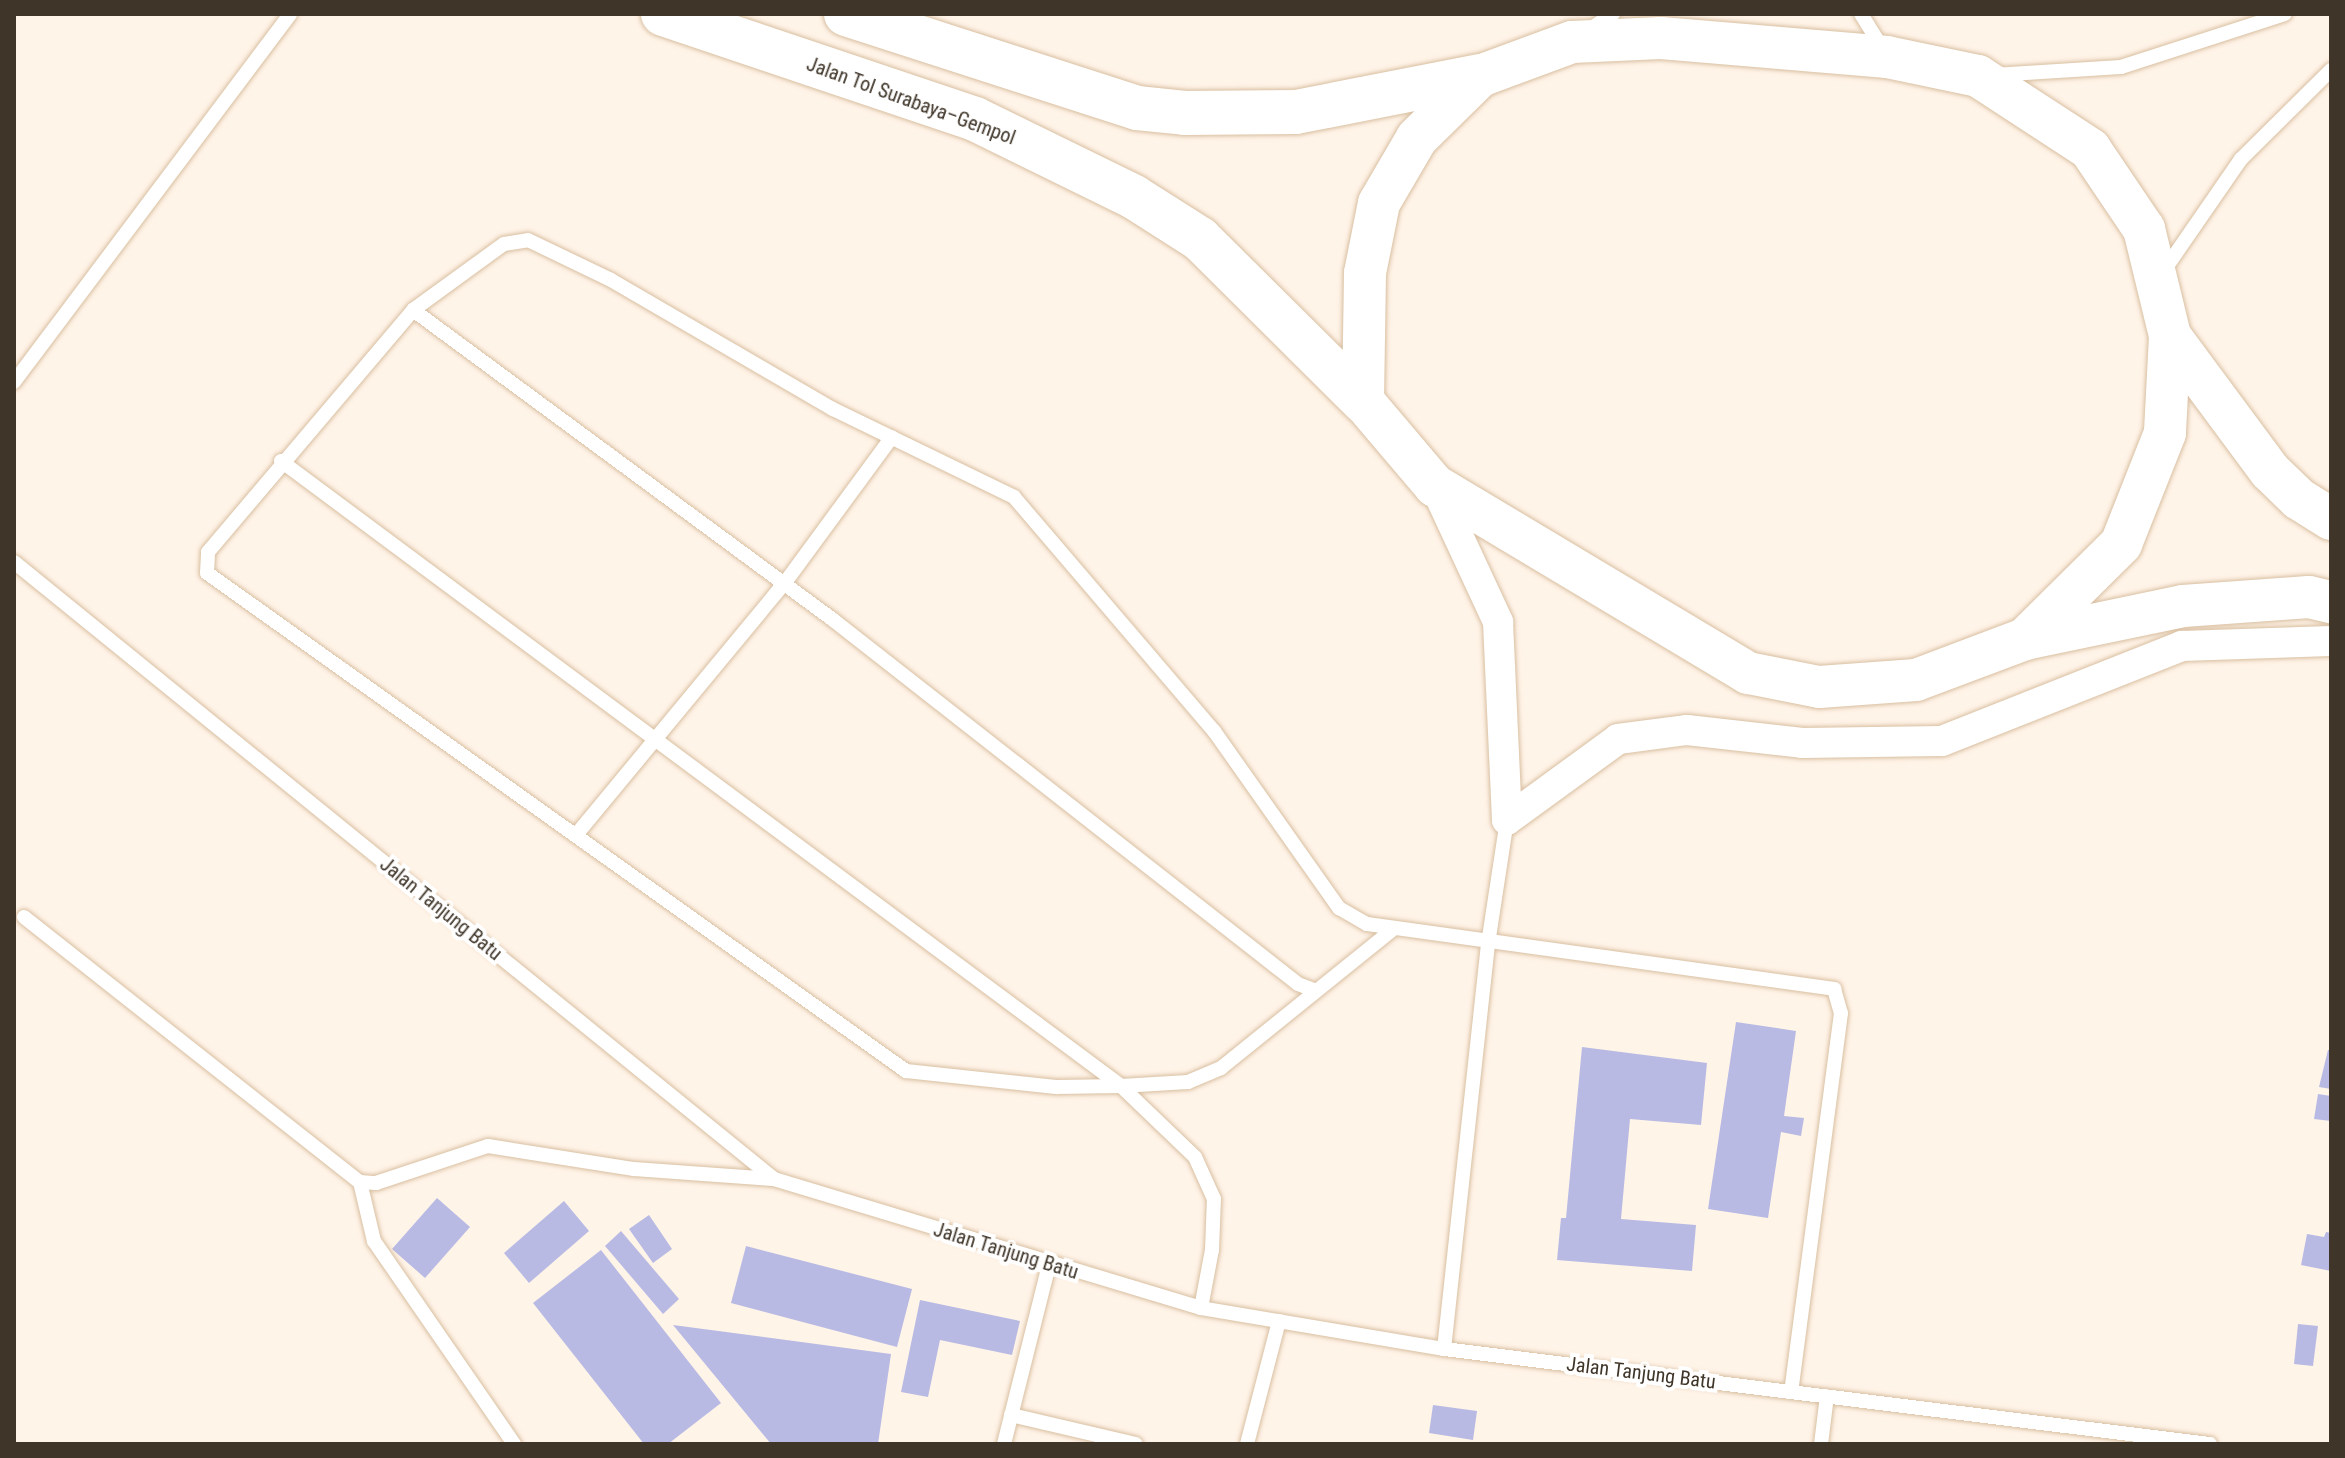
<!DOCTYPE html>
<meta charset="utf-8">
<style>
body{margin:0}
#map{position:relative;width:2345px;height:1458px;overflow:hidden;background:#fff4e8;font-family:"Roboto Condensed",sans-serif}
div>[style]{position:absolute}
.building>*{inset:0;background:#b8bae4}
.roads{filter:drop-shadow(0 0 2px #d9bfa1) drop-shadow(0 0 2px #d9bfa1)}
.service>*{height:14px;margin:-7px;padding:0 7px;transform-origin:7px;border-radius:7px;background:#fff}
.minor>*{height:30px;margin:-15px;padding:0 15px;transform-origin:15px;border-radius:15px;background:#fff}
.secondary>*{height:42px;margin:-21px;padding:0 21px;transform-origin:21px;border-radius:21px;background:#fff}
.motorway>*{height:44px;margin:-22px;padding:0 22px;transform-origin:22px;border-radius:22px;background:#fff}
span{translate:-50% -50%;white-space:nowrap;text-align:center;line-height:1.15;-webkit-text-stroke:8px #fff;paint-order:stroke}
.street-label{font-size:20px;color:#3f3529}
.frame{position:absolute;inset:0;border:16px solid #3f3529;pointer-events:none}
</style>
<div id="map">
<div class="building">
<div style="clip-path:polygon(1736px 1022px,1796px 1031px,1784px 1116px,1804px 1118px,1801px 1136px,1781px 1132px,1768px 1218px,1708px 1209px)"></div>
<div style="clip-path:polygon(1582px 1047px,1707px 1063px,1701px 1125px,1630px 1119px,1621px 1219px,1696px 1225px,1692px 1271px,1557px 1260px,1561px 1218px,1566px 1218px)"></div>
<div style="clip-path:polygon(2328px 1050px,2331px 1050px,2331px 1089px,2319px 1087px)"></div>
<div style="clip-path:polygon(2318px 1094px,2331px 1096px,2331px 1121px,2314px 1119px)"></div>
<div style="clip-path:polygon(437px 1198px,470px 1227px,425px 1278px,392px 1249px)"></div>
<div style="clip-path:polygon(564px 1201px,589px 1231px,529px 1283px,504px 1253px)"></div>
<div style="clip-path:polygon(649px 1215px,672px 1249px,653px 1263px,629px 1229px)"></div>
<div style="clip-path:polygon(621px 1231px,679px 1299px,663px 1314px,605px 1246px)"></div>
<div style="clip-path:polygon(2326px 1232px,2331px 1233px,2331px 1271px,2301px 1265px,2307px 1234px,2324px 1237px)"></div>
<div style="clip-path:polygon(746px 1246px,912px 1289px,897px 1347px,731px 1303px)"></div>
<div style="clip-path:polygon(601px 1250px,721px 1403px,668px 1444px,644px 1444px,533px 1303px)"></div>
<div style="clip-path:polygon(920px 1300px,1020px 1321px,1012px 1355px,940px 1340px,928px 1397px,901px 1392px)"></div>
<div style="clip-path:polygon(2298px 1324px,2318px 1326px,2313px 1366px,2294px 1364px)"></div>
<div style="clip-path:polygon(673px 1325px,891px 1354px,878px 1444px,771px 1444px)"></div>
<div style="clip-path:polygon(1433px 1405px,1477px 1411px,1473px 1440px,1429px 1433px)"></div>
</div>
<div class="roads">
<div class="service">
<div style="left:1861px;top:14px;width:44px;rotate:58.1deg"></div>
<div style="left:1589px;top:30px;width:29px;rotate:-34deg"></div>
<div style="left:1994px;top:75px;width:127px;rotate:-3.6deg"></div>
<div style="left:2121px;top:67px;width:172px;rotate:-17.9deg"></div>
<div style="left:2163px;top:272px;width:137px;rotate:-55.4deg"></div>
<div style="left:2241px;top:159px;width:127px;rotate:-44.7deg"></div>
<div style="left:413px;top:310px;width:521px;rotate:36.41deg"></div>
<div style="left:832px;top:619px;width:592px;rotate:38.07deg"></div>
<div style="left:1298px;top:984px;width:17px;rotate:21deg"></div>
<div style="left:14px;top:382px;width:460px;rotate:-53.1deg"></div>
<div style="left:281px;top:461px;width:1047px;rotate:36.65deg"></div>
<div style="left:1121px;top:1086px;width:67px;rotate:-3.4deg"></div>
<div style="left:1188px;top:1082px;width:36px;rotate:-23deg"></div>
<div style="left:1221px;top:1068px;width:221px;rotate:-38.9deg"></div>
<div style="left:14px;top:562px;width:979px;rotate:39.07deg"></div>
<div style="left:774px;top:1179px;width:446px;rotate:16.8deg"></div>
<div style="left:1201px;top:1308px;width:246px;rotate:9.6deg"></div>
<div style="left:1444px;top:1349px;width:772px;rotate:7.07deg"></div>
<div style="left:576px;top:835px;width:326px;rotate:-50.4deg"></div>
<div style="left:784px;top:584px;width:182px;rotate:-53.7deg"></div>
<div style="left:24px;top:917px;width:428px;rotate:38.3deg"></div>
<div style="left:360px;top:1182px;width:16px;rotate:4deg"></div>
<div style="left:376px;top:1183px;width:118px;rotate:-18.3deg"></div>
<div style="left:488px;top:1146px;width:148px;rotate:9deg"></div>
<div style="left:634px;top:1169px;width:139px;rotate:4.1deg"></div>
<div style="left:360px;top:1182px;width:61px;rotate:76.7deg"></div>
<div style="left:374px;top:1241px;width:247px;rotate:55.4deg"></div>
<div style="left:1201px;top:1308px;width:59px;rotate:-79.3deg"></div>
<div style="left:1212px;top:1250px;width:51px;rotate:-87.8deg"></div>
<div style="left:1214px;top:1199px;width:46px;rotate:-114.3deg"></div>
<div style="left:1195px;top:1157px;width:103px;rotate:-136.2deg"></div>
<div style="left:1121px;top:1086px;width:65px;rotate:179.1deg"></div>
<div style="left:1056px;top:1087px;width:151px;rotate:-173.9deg"></div>
<div style="left:906px;top:1071px;width:858px;rotate:-144.53deg"></div>
<div style="left:207px;top:573px;width:21px;rotate:-87deg"></div>
<div style="left:208px;top:552px;width:317px;rotate:-49.7deg"></div>
<div style="left:413px;top:310px;width:112px;rotate:-36deg"></div>
<div style="left:504px;top:244px;width:24px;rotate:-9deg"></div>
<div style="left:528px;top:240px;width:92px;rotate:25.7deg"></div>
<div style="left:611px;top:280px;width:257px;rotate:30.2deg"></div>
<div style="left:833px;top:409px;width:201px;rotate:25.9deg"></div>
<div style="left:1014px;top:497px;width:308px;rotate:49.5deg"></div>
<div style="left:1214px;top:731px;width:217px;rotate:54.8deg"></div>
<div style="left:1339px;top:908px;width:32px;rotate:30deg"></div>
<div style="left:1367px;top:924px;width:472px;rotate:7.9deg"></div>
<div style="left:1834px;top:989px;width:25px;rotate:74deg"></div>
<div style="left:1841px;top:1013px;width:381px;rotate:97.5deg"></div>
<div style="left:1444px;top:1349px;width:407px;rotate:-83.8deg"></div>
<div style="left:1488px;top:944px;width:125px;rotate:-81.3deg"></div>
<div style="left:1011px;top:1415px;width:128px;rotate:13.1deg"></div>
<div style="left:1004px;top:1444px;width:185px;rotate:-75.9deg"></div>
<div style="left:1247px;top:1444px;width:127px;rotate:-75.4deg"></div>
<div style="left:1821px;top:1444px;width:48px;rotate:-82.9deg"></div>
</div>
<div class="minor">
<div style="left:1435px;top:486px;width:150px;rotate:65.1deg"></div>
<div style="left:1498px;top:622px;width:198px;rotate:87.4deg"></div>
<div style="left:1507px;top:820px;width:137px;rotate:-36.1deg"></div>
<div style="left:1618px;top:739px;width:70px;rotate:-7.4deg"></div>
<div style="left:1687px;top:730px;width:116px;rotate:6.4deg"></div>
<div style="left:1802px;top:743px;width:140px;rotate:-0.8deg"></div>
<div style="left:1942px;top:741px;width:258px;rotate:-21.6deg"></div>
<div style="left:2182px;top:646px;width:149px;rotate:-1.9deg"></div>
</div>
<div class="secondary">
<div style="left:2170px;top:336px;width:97px;rotate:93deg"></div>
<div style="left:2165px;top:433px;width:119px;rotate:111.6deg"></div>
<div style="left:2121px;top:544px;width:135px;rotate:135.3deg"></div>
<div style="left:2025px;top:639px;width:116px;rotate:159.4deg"></div>
<div style="left:1916px;top:680px;width:97px;rotate:175.9deg"></div>
<div style="left:1819px;top:687px;width:72px;rotate:-168.8deg"></div>
<div style="left:1748px;top:673px;width:365px;rotate:-149.1deg"></div>
<div style="left:1435px;top:486px;width:111px;rotate:-130.3deg"></div>
<div style="left:1363px;top:401px;width:128px;rotate:-89.1deg"></div>
<div style="left:1365px;top:273px;width:71px;rotate:-78.7deg"></div>
<div style="left:1379px;top:203px;width:75px;rotate:-59.7deg"></div>
<div style="left:1417px;top:138px;width:88px;rotate:-44.5deg"></div>
<div style="left:1480px;top:76px;width:98px;rotate:-20.3deg"></div>
<div style="left:1572px;top:42px;width:89px;rotate:-2.6deg"></div>
<div style="left:1661px;top:38px;width:227px;rotate:4.8deg"></div>
<div style="left:1887px;top:57px;width:93px;rotate:11.8deg"></div>
<div style="left:1978px;top:76px;width:134px;rotate:33.1deg"></div>
<div style="left:2090px;top:149px;width:97px;rotate:56deg"></div>
<div style="left:2144px;top:229px;width:110px;rotate:76.3deg"></div>
<div style="left:2170px;top:336px;width:168px;rotate:53.5deg"></div>
<div style="left:2270px;top:471px;width:40px;rotate:44deg"></div>
<div style="left:2299px;top:499px;width:38px;rotate:32deg"></div>
<div style="left:2025px;top:639px;width:161px;rotate:-11.8deg"></div>
<div style="left:2183px;top:606px;width:126px;rotate:-4.1deg"></div>
<div style="left:2309px;top:597px;width:23px;rotate:13deg"></div>
</div>
<div class="motorway">
<div style="left:663px;top:14px;width:329px;rotate:18.6deg"></div>
<div style="left:975px;top:119px;width:177px;rotate:26.1deg"></div>
<div style="left:1134px;top:197px;width:78px;rotate:32.5deg"></div>
<div style="left:1200px;top:239px;width:230px;rotate:44.8deg"></div>
<div style="left:846px;top:14px;width:306px;rotate:17.9deg"></div>
<div style="left:1137px;top:108px;width:48px;rotate:5.9deg"></div>
<div style="left:1185px;top:113px;width:111px;rotate:-0.5deg"></div>
<div style="left:1296px;top:112px;width:187px;rotate:-11.1deg"></div>
</div>
</div>
<div class="street-label">
<span style="left:911px;top:101px;rotate:20deg">Jalan Tol Surabaya–Gempol</span>
<span style="left:441px;top:909px;rotate:39deg">Jalan Tanjung Batu</span>
<span style="left:1006px;top:1251px;rotate:17deg">Jalan Tanjung Batu</span>
<span style="left:1641px;top:1373px;rotate:7deg">Jalan Tanjung Batu</span>
</div>
<div class="frame"></div>
</div>
